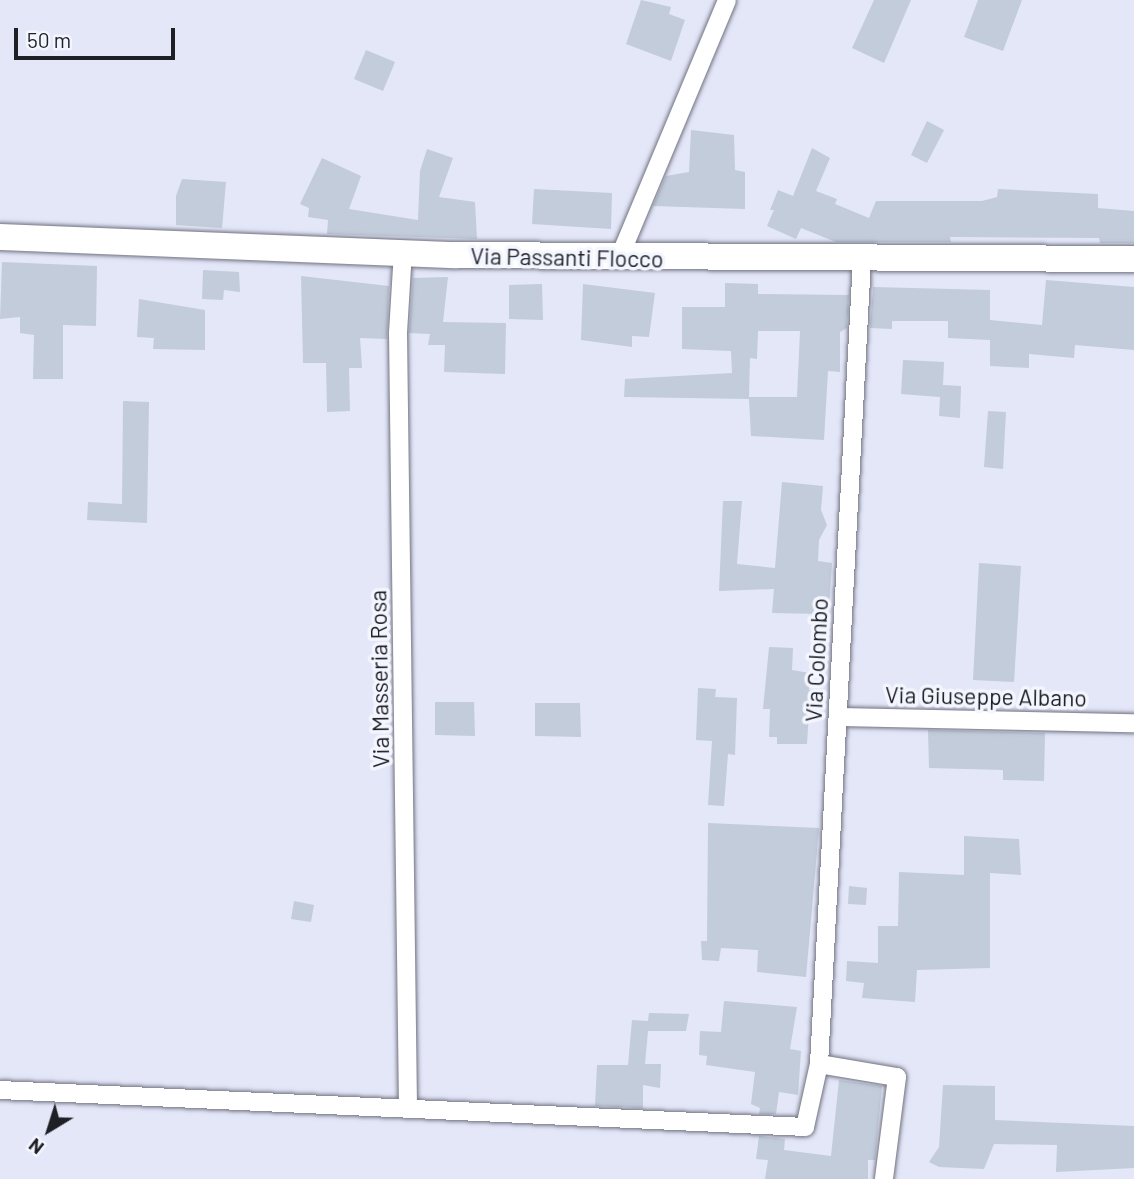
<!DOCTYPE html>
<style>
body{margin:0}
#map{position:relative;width:1134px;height:1179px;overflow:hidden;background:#e4e7f8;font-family:Barlow,sans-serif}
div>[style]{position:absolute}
.building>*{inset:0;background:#c2ccda}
.roads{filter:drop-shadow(0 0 2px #707280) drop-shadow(0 0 2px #707280)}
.street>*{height:18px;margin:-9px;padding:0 9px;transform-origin:9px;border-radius:9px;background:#fff}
.secondary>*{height:26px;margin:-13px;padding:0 13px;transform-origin:13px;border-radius:13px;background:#fff}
span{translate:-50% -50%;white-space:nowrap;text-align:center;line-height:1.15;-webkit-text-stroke:7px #f3f5ff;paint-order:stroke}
.street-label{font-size:23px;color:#1f2025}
.north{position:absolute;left:14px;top:1095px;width:70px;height:70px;-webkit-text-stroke:5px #f3f5ff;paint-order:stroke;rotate:218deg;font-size:19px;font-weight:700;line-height:28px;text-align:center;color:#1f2025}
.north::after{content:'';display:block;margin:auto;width:24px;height:32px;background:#1f2025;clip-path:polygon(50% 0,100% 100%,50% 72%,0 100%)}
.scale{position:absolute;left:14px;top:28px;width:161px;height:32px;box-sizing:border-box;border:4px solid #1f2025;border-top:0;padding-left:9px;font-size:21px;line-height:24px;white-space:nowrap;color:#1f2025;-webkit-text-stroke:5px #f3f5ff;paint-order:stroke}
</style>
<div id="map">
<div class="building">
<div style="clip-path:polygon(641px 0,671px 7px,669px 14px,685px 20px,671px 61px,626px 44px)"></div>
<div style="clip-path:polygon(874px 0,911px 0,884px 63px,852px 48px)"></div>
<div style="clip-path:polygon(978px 0,1022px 0,1003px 51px,964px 37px)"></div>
<div style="clip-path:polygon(366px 50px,395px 62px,383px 91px,354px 79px)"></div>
<div style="clip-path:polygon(927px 121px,944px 130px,927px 163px,911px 155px)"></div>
<div style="clip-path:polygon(691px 130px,734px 135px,735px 170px,745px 172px,745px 209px,653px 206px,666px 176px,689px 172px)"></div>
<div style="clip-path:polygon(812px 148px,830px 158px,816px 191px,837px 199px,835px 204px,869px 218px,876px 201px,982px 201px,997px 197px,998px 189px,1098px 194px,1098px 208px,1134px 211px,1134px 243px,1100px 243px,1099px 238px,950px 237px,951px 242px,836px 242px,801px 228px,796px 239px,767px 226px,774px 210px,770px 210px,778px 190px,793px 196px)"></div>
<div style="clip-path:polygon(427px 149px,453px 158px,439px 197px,475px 202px,477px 239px,327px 234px,328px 220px,308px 217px,309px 208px,300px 204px,322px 158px,361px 176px,349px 209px,418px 220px,420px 171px)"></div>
<div style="clip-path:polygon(182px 179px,226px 182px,222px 228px,176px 225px,176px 196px)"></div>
<div style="clip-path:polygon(534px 189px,612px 193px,611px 229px,532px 224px)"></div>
<div style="clip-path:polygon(2px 262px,97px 266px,96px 326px,63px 325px,63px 379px,33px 379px,34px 335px,20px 333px,20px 317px,0 319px)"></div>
<div style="clip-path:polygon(203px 270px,239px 272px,240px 292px,224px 290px,223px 300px,202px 299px)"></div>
<div style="clip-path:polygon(301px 276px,389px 286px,387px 339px,360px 338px,362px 368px,349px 368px,350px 411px,327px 412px,326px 363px,303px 363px)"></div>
<div style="clip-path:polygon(448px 277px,443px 322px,506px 323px,505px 374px,444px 372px,445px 345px,428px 345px,430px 334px,409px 333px,413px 278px)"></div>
<div style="clip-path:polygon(1046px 280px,1134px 287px,1134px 350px,1075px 345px,1074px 358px,1029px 354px,1029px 368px,990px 366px,990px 340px,948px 338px,948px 321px,892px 321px,892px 329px,870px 328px,873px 287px,990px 290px,990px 320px,1042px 325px)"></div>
<div style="clip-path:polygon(evenodd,725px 283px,758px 284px,758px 294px,849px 295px,847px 328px,840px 332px,840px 372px,828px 371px,824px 440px,751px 436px,749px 399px,624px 397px,625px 379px,732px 373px,731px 351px,682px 349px,682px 307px,725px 307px,725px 283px,758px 331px,800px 331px,797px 397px,749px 397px,750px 358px,757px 359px,758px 331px)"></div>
<div style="clip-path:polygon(542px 284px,543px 320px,509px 319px,509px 285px)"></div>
<div style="clip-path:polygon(583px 284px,655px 293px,649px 337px,632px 336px,632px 347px,581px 340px)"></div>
<div style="clip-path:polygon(139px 299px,205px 310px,205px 350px,153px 349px,154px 338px,137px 337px)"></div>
<div style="clip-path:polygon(903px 360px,944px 362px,943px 385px,961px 386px,960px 418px,939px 416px,940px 397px,901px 394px)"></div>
<div style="clip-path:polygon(123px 401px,149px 402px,147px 523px,87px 520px,88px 502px,122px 504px)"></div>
<div style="clip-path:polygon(988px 411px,1006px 412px,1003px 469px,984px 467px)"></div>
<div style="clip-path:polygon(782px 482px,823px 486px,821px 510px,827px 525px,819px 540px,818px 561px,832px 563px,829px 609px,820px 610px,821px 614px,772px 613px,774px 589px,719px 591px,723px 501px,742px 501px,737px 564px,775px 568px)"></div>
<div style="clip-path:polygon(979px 563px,1021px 566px,1014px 682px,973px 680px)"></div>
<div style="clip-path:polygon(769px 647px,793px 648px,792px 670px,810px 673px,809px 690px,817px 689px,815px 710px,809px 711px,807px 744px,777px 744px,777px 737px,769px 737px,770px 709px,763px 709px)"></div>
<div style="clip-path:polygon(698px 688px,716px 689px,715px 697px,737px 698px,735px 755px,728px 754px,724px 806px,708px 805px,712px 741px,696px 740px)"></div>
<div style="clip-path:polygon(435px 702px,474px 702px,475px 736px,435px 735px)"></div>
<div style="clip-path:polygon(535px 703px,580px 703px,581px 737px,535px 736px)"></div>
<div style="clip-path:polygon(928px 730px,1045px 733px,1044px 781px,1003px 780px,1003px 770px,929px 768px)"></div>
<div style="clip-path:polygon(708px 823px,819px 828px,806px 977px,757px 972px,758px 950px,721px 948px,719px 961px,702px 960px,701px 941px,707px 941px)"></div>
<div style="clip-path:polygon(964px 836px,1019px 839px,1021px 875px,990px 873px,990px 968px,917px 970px,915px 1002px,862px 998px,864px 983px,846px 981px,847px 961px,878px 963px,878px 926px,898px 926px,899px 872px,964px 875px)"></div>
<div style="clip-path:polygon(849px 886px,867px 888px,866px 905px,848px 904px)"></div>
<div style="clip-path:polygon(294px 901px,314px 905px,311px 922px,291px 919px)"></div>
<div style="clip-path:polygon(724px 1001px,797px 1007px,790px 1049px,801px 1051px,798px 1095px,779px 1092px,776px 1114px,759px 1114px,760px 1108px,751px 1104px,755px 1072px,706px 1065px,707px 1056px,699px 1055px,700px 1031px,721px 1032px)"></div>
<div style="clip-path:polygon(649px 1013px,689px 1014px,686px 1031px,648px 1031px,645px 1064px,661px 1064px,660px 1088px,643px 1085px,643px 1108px,595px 1106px,597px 1065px,628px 1065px,632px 1020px,648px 1021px)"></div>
<div style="clip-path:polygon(839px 1080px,882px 1086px,875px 1160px,868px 1160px,868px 1179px,765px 1179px,768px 1160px,756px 1159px,759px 1136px,785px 1139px,784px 1150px,831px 1156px)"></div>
<div style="clip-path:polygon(943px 1085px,995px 1086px,995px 1120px,1134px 1126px,1134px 1168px,1056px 1172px,1057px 1145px,994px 1144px,984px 1169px,939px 1167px,929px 1162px,939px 1147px)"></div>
</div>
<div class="roads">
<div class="street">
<div style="left:403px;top:251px;width:82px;rotate:93.5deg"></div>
<div style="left:398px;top:333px;width:774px;rotate:89.26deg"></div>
<div style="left:620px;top:256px;width:277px;rotate:-67.3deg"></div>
<div style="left:862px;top:260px;width:805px;rotate:93.06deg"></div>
<div style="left:819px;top:1064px;width:79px;rotate:9.5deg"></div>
<div style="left:897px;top:1077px;width:103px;rotate:97.3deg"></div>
<div style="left:838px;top:717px;width:296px;rotate:1.2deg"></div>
<div style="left:0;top:1090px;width:806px;rotate:2.63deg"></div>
<div style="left:805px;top:1127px;width:65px;rotate:-77.5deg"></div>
</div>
<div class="secondary">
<div style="left:0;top:237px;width:455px;rotate:2.3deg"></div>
<div style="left:455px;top:255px;width:679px;rotate:0.34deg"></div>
</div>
</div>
<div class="street-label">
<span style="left:567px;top:257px;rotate:1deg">Via Passanti Flocco</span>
<span style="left:816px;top:660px;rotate:-87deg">Via Colombo</span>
<span style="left:379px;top:679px;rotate:-91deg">Via Masseria Rosa</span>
<span style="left:986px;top:696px;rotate:1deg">Via Giuseppe Albano</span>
</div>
<div class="north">N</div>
<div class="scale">50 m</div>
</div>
